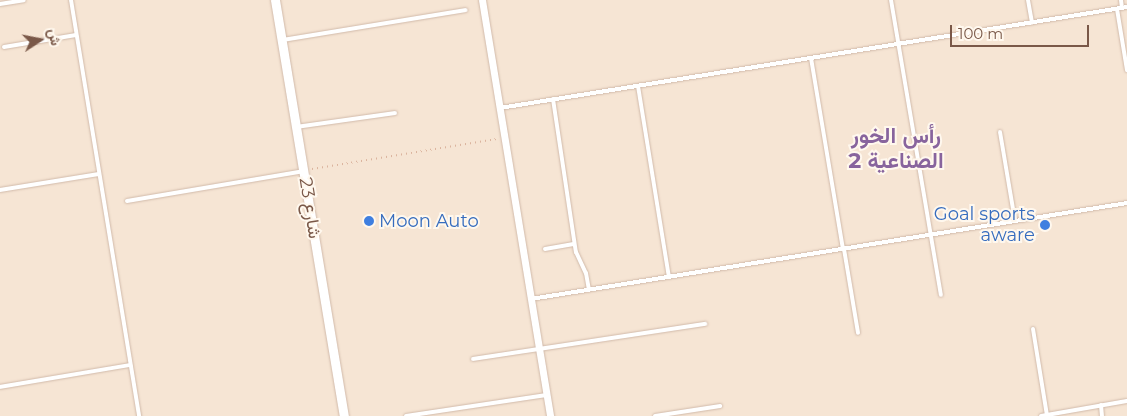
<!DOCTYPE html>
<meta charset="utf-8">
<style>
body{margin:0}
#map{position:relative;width:1127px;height:416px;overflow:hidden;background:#fef4e6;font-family:Montserrat,Vazirmatn,sans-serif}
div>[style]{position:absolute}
.residential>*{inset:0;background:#f6e5d4}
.path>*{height:2px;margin-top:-1px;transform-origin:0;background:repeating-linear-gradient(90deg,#dbb49e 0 1px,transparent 0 5px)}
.roads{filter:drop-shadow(0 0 1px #d1baaa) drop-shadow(0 0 1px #d1baaa)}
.service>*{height:4px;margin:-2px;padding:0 2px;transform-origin:2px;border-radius:2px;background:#fff}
.minor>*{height:7px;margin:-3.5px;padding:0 3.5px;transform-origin:3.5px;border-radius:3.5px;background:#fff}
.tertiary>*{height:9px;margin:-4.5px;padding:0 4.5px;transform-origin:4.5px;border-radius:4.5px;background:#fff}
.dots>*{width:14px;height:14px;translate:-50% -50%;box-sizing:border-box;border:2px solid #fff8ee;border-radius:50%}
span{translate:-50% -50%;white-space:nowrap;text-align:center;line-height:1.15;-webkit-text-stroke:4px #fff8ee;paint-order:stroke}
.street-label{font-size:18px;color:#7a5848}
.shop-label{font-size:18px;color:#366cbe}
.right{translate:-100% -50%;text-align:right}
.left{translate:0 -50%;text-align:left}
.district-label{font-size:22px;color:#88649d;font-weight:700}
.north{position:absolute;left:15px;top:15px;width:50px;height:50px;-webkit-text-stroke:4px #fff8ee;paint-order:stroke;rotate:79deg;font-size:14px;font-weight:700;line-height:20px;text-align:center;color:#7a5848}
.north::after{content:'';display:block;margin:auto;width:18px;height:22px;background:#7a5848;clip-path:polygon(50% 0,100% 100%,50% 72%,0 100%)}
.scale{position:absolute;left:950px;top:25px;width:139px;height:22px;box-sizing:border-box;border:2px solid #7a5848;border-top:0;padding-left:6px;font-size:15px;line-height:18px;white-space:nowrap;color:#7a5848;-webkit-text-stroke:4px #fff8ee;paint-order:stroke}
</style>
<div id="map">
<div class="residential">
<div style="clip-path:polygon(0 0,1127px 0,1127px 416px,0 416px)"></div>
</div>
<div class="path">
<div style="left:312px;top:169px;width:187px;rotate:-9.2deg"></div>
</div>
<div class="roads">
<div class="service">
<div style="left:71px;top:0;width:422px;rotate:80.7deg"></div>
<div style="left:891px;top:0;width:299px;rotate:80.4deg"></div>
<div style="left:1028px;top:0;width:23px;rotate:80deg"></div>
<div style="left:1121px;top:0;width:8px;rotate:83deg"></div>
<div style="left:0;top:4px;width:24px;rotate:-9deg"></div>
<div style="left:1117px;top:9px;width:62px;rotate:80.7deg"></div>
<div style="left:283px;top:40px;width:185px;rotate:-9.3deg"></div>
<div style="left:4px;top:47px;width:73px;rotate:-9.5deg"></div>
<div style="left:811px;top:58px;width:194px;rotate:80.5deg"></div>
<div style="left:638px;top:86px;width:193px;rotate:80.8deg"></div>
<div style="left:553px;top:99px;width:155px;rotate:81.5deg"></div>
<div style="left:576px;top:252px;width:23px;rotate:65deg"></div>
<div style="left:586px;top:273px;width:17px;rotate:80deg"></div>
<div style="left:500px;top:108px;width:635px;rotate:-9.15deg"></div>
<div style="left:296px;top:127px;width:100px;rotate:-8deg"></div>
<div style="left:1000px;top:132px;width:90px;rotate:80.4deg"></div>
<div style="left:0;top:190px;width:100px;rotate:-9.2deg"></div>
<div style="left:127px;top:201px;width:180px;rotate:-9.6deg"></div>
<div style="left:545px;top:249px;width:29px;rotate:-10deg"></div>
<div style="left:844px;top:249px;width:85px;rotate:80.5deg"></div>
<div style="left:531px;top:299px;width:604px;rotate:-9.15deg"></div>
<div style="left:1033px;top:329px;width:87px;rotate:80.8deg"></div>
<div style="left:473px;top:359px;width:235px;rotate:-8.6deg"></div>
<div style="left:0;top:387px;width:132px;rotate:-9.6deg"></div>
<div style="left:1101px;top:405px;width:11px;rotate:85deg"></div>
<div style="left:406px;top:416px;width:142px;rotate:-8.5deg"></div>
<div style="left:655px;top:416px;width:66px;rotate:-8.7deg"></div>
<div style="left:1041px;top:416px;width:87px;rotate:-9.9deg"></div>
</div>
<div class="minor">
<div style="left:482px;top:0;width:422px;rotate:80.7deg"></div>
</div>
<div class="tertiary">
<div style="left:275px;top:0;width:422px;rotate:80.6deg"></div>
</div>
</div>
<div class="dots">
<div style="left:369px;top:221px;background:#3f7fe0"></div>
<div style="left:1045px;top:225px;background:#3f7fe0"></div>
</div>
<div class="street-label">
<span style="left:310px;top:208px;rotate:81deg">شارع 23</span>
</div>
<div class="shop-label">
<span class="right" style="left:1035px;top:225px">Goal sports<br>aware</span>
<span class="left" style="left:379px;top:221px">Moon Auto</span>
</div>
<div class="district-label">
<span style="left:896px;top:148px">رأس الخور<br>الصناعية 2</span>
</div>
<div class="north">ش</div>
<div class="scale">100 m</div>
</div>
